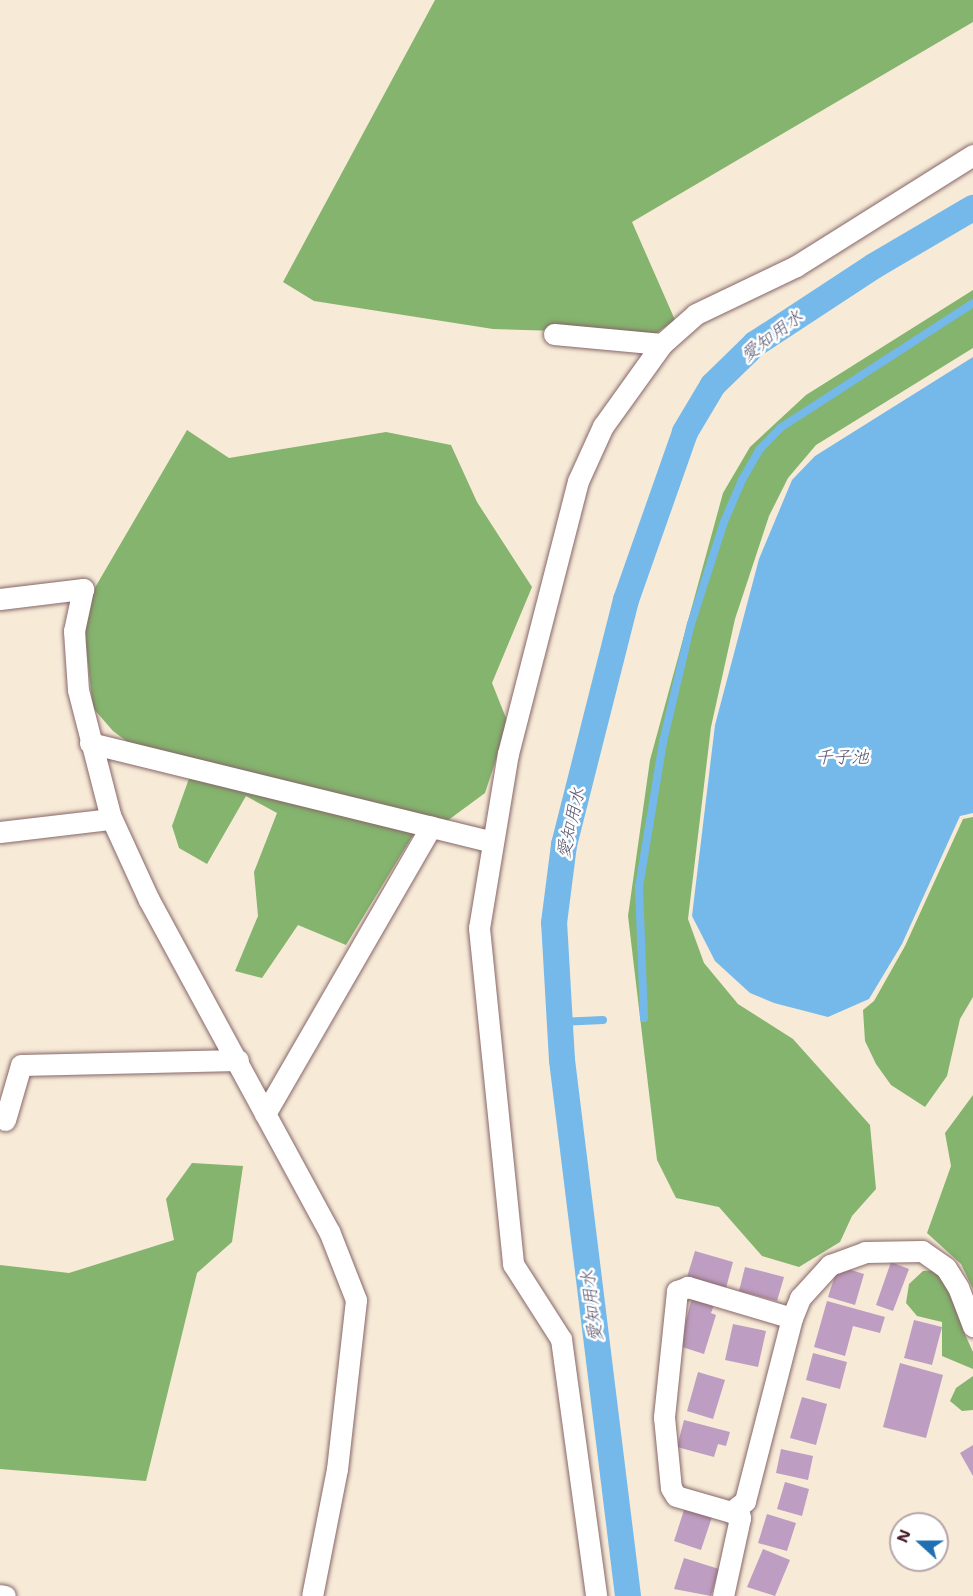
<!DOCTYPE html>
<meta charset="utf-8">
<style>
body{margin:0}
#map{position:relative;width:973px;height:1596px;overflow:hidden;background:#f7ebd8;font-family:"Shantell Sans","Klee One",sans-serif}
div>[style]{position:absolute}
.forest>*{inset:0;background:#84b46e}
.water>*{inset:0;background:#74b9ea}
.stream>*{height:8px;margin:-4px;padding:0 4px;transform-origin:4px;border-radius:4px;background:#74b9ea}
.canal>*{height:26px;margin:-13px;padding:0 13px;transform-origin:13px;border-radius:13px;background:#74b9ea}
.building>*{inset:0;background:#bd9dc1}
.roads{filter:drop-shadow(0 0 2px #876668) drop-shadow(0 0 2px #876668)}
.minor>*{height:21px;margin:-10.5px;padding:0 10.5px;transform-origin:10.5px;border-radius:10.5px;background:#fff}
span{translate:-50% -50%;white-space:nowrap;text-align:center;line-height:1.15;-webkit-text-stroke:5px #fff;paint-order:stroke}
.water-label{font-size:18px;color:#59556e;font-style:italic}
.north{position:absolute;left:889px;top:1512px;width:60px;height:60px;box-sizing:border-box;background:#fff;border:2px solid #b7a5aa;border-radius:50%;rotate:291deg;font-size:16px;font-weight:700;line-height:24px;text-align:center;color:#4a1f2b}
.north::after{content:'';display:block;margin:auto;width:21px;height:27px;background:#1f6fb2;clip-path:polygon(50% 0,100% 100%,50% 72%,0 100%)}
</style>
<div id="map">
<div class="forest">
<div style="clip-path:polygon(435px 0,973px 0,973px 22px,632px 222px,675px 320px,655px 334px,493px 329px,314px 301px,283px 282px)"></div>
<div style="clip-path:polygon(973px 290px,973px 348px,816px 445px,788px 478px,769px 516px,735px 619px,711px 727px,688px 919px,704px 963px,738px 1004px,793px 1039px,870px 1125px,876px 1189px,852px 1216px,840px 1242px,799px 1267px,762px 1256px,719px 1207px,676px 1198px,657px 1160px,628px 916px,650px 760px,723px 493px,750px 447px,806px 395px)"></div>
<div style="clip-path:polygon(187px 430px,229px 458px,386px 432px,451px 445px,477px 502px,532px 587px,492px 683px,508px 723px,485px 793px,447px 821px,431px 818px,413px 835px,346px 945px,298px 925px,262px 978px,235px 971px,258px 916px,254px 872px,277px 813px,246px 796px,207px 864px,179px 848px,172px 826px,196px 759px,141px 752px,113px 731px,93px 708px,86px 646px,86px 603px)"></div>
<div style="clip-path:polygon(973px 817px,973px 997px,960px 1019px,947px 1076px,925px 1107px,891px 1085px,876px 1064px,865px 1041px,863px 1010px,874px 1001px,905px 946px,963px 819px)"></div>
<div style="clip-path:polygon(973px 1095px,973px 1289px,961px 1264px,927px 1233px,951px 1166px,945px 1133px)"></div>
<div style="clip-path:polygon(192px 1163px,243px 1166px,232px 1242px,197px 1273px,146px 1481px,0 1469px,0 1265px,69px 1273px,174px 1240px,166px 1199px)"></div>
<div style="clip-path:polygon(937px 1270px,954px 1291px,963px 1330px,973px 1352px,973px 1369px,942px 1356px,942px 1322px,917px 1316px,906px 1303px,909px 1284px,923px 1271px)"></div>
<div style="clip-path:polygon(973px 1376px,973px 1410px,962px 1411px,950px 1401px,956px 1388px)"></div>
</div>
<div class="water">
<div style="clip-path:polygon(973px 357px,973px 813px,960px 816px,902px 944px,869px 999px,828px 1017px,774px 1003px,750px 993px,715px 961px,692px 916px,715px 725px,759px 559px,792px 480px,815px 456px)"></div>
</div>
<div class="stream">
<div style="left:644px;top:1018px;width:131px;rotate:-92.2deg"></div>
<div style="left:639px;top:887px;width:147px;rotate:-80.6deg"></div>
<div style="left:663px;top:742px;width:121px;rotate:-76.7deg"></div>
<div style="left:691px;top:624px;width:107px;rotate:-72.1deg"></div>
<div style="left:724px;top:522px;width:46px;rotate:-66.8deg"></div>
<div style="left:742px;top:480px;width:34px;rotate:-60deg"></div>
<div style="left:759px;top:450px;width:30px;rotate:-46deg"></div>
<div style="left:780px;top:428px;width:230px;rotate:-32.9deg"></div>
<div style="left:560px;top:1022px;width:43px;rotate:-2.7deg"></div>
</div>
<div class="canal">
<div style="left:628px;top:1596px;width:540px;rotate:-97.02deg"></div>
<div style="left:562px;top:1060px;width:137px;rotate:-93.3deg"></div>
<div style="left:554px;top:923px;width:79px;rotate:-82.7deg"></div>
<div style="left:564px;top:845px;width:253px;rotate:-75.8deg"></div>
<div style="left:626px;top:600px;width:178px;rotate:-70.6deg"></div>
<div style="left:685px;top:432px;width:55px;rotate:-59.2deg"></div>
<div style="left:713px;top:385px;width:59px;rotate:-44.3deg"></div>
<div style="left:755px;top:344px;width:142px;rotate:-33.2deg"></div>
<div style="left:874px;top:266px;width:115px;rotate:-30.4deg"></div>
</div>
<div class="building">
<div style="clip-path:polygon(695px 1251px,733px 1262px,726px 1288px,687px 1277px)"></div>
<div style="clip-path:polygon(891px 1262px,909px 1269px,893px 1311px,876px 1305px)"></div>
<div style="clip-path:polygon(838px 1266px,864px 1274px,855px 1305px,828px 1297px)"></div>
<div style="clip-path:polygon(745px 1267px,784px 1277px,777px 1301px,739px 1291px)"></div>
<div style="clip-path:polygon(692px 1298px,714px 1305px,711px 1313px,716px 1315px,704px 1354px,679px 1346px)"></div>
<div style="clip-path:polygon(827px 1301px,885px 1317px,880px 1333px,853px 1326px,845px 1356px,814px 1347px)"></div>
<div style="clip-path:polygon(914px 1320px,942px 1327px,932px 1365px,904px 1358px)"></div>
<div style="clip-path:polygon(733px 1324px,766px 1331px,758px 1367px,725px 1360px)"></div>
<div style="clip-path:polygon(813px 1353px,847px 1362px,840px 1389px,806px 1380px)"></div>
<div style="clip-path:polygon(900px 1363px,943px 1375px,926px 1438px,883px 1427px)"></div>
<div style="clip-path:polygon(698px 1372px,725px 1380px,713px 1419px,687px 1411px)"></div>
<div style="clip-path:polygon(802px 1397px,827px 1404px,816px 1445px,790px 1438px)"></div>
<div style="clip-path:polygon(684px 1420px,730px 1432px,726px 1446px,718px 1444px,714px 1457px,677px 1447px)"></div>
<div style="clip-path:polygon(973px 1445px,973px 1476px,960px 1453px)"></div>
<div style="clip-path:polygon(781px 1449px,813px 1456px,808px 1480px,776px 1473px)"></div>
<div style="clip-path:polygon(785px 1482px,809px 1489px,802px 1516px,777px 1509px)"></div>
<div style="clip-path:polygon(685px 1507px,712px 1517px,701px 1550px,674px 1541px)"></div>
<div style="clip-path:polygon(767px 1514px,796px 1523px,787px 1551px,758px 1543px)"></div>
<div style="clip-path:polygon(763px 1549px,790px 1560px,775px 1596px,747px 1587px)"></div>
<div style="clip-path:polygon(684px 1558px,719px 1569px,711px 1596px,674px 1589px)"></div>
</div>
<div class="roads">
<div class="minor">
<div style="left:554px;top:334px;width:108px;rotate:5.3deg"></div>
<div style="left:662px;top:344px;width:101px;rotate:125.7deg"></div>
<div style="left:603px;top:426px;width:60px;rotate:114.4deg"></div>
<div style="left:578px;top:481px;width:281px;rotate:104.4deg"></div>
<div style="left:508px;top:753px;width:177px;rotate:99.4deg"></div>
<div style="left:479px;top:928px;width:338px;rotate:84.2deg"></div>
<div style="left:513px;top:1264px;width:89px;rotate:57.4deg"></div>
<div style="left:561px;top:1339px;width:259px;rotate:82.2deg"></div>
<div style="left:662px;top:344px;width:45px;rotate:-41.4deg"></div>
<div style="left:696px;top:314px;width:111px;rotate:-25.6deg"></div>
<div style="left:796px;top:266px;width:209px;rotate:-32.1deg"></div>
<div style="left:0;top:599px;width:84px;rotate:-6.9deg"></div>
<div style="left:83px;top:589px;width:43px;rotate:102.1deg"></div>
<div style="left:74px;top:631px;width:59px;rotate:86.1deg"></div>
<div style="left:78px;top:690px;width:129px;rotate:75.6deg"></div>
<div style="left:110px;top:815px;width:94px;rotate:65.4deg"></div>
<div style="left:149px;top:900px;width:377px;rotate:61.5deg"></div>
<div style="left:329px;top:1231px;width:74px;rotate:68.6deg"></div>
<div style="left:356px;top:1300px;width:170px;rotate:96.4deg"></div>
<div style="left:337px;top:1469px;width:129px;rotate:101.1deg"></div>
<div style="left:90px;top:743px;width:414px;rotate:13.8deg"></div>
<div style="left:0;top:832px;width:112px;rotate:-6.7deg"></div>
<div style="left:265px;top:1114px;width:332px;rotate:-60deg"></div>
<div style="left:5px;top:1120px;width:57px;rotate:-73.8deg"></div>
<div style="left:21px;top:1065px;width:217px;rotate:-1.3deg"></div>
<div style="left:792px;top:1318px;width:109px;rotate:-163.4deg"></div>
<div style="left:688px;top:1287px;width:12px;rotate:160deg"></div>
<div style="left:677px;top:1291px;width:127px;rotate:95.9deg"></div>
<div style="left:664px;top:1417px;width:71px;rotate:84.4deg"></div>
<div style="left:671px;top:1488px;width:9px;rotate:58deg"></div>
<div style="left:676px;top:1496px;width:57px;rotate:16.2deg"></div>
<div style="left:731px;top:1512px;width:18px;rotate:-38deg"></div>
<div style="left:745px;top:1501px;width:189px;rotate:-75.6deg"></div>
<div style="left:792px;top:1318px;width:22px;rotate:-68deg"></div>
<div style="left:800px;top:1298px;width:45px;rotate:-47.7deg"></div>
<div style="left:830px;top:1265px;width:37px;rotate:-20deg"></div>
<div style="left:865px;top:1252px;width:57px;rotate:-1deg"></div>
<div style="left:922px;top:1251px;width:29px;rotate:35deg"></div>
<div style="left:946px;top:1268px;width:22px;rotate:58deg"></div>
<div style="left:958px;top:1287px;width:42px;rotate:69deg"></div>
<div style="left:0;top:1595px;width:5px;rotate:11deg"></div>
<div style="left:723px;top:1596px;width:80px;rotate:-77.7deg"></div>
<div style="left:740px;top:1518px;width:11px;rotate:-100deg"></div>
</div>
</div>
<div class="water-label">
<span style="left:772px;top:336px;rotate:-37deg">愛知用水</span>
<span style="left:842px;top:757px">千子池</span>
<span style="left:571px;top:823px;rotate:-77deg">愛知用水</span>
<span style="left:592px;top:1306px;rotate:-97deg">愛知用水</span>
</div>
<div class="north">N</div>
</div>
